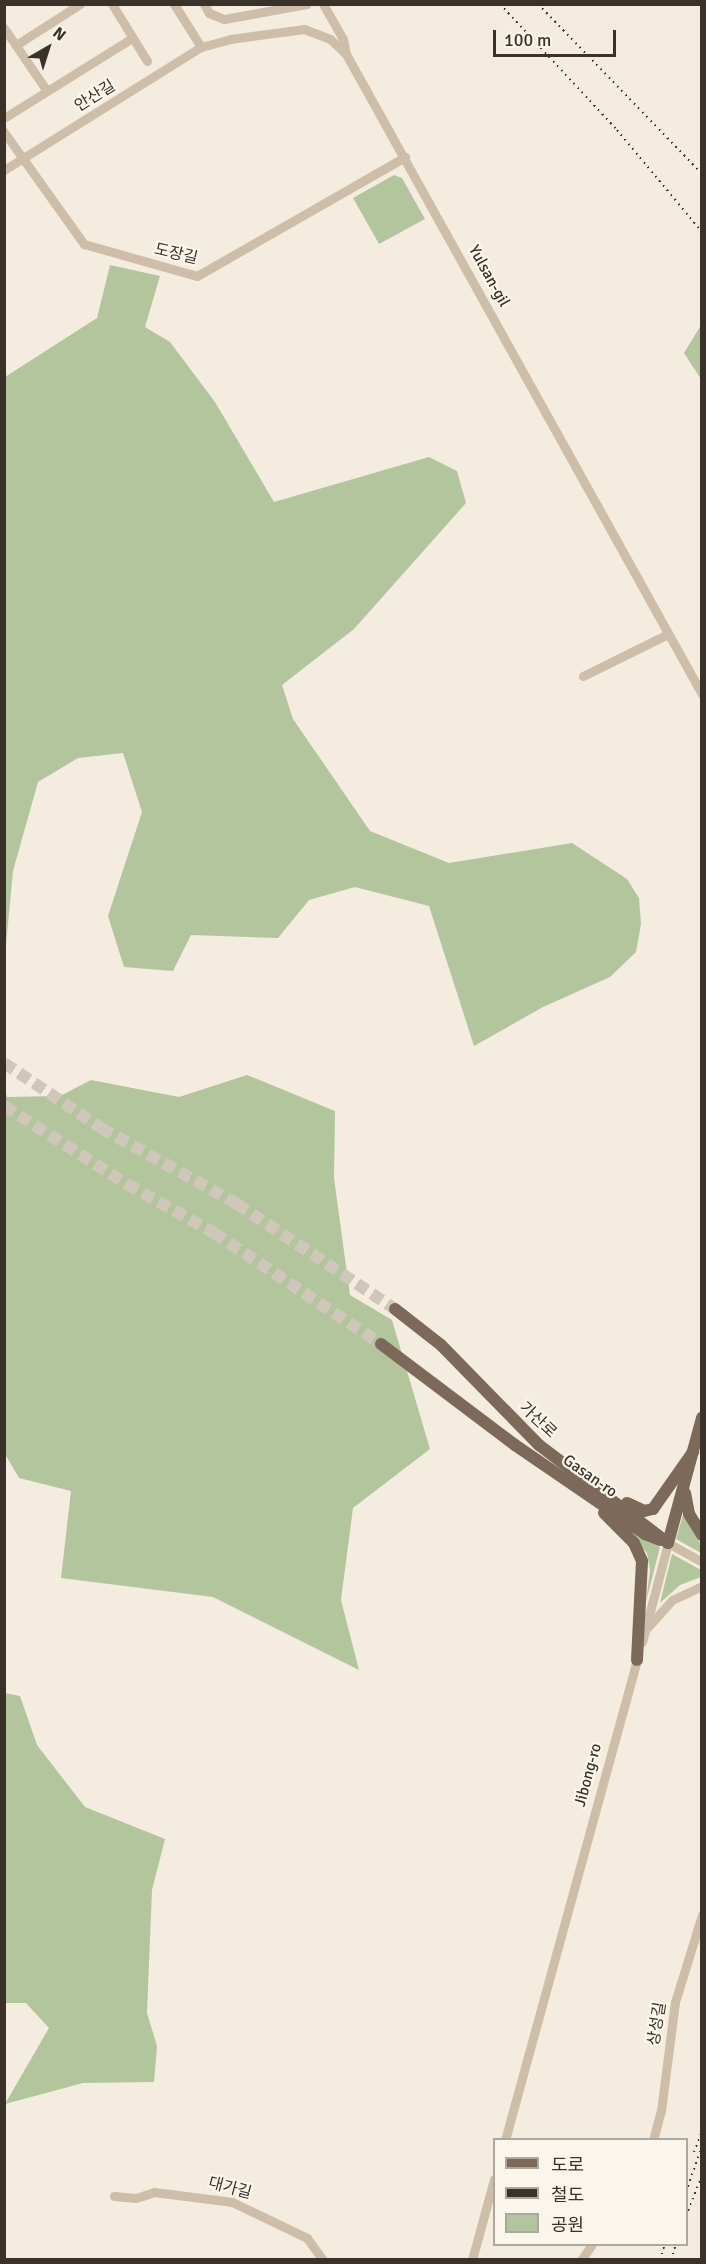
<!DOCTYPE html>
<meta charset="utf-8">
<style>
body{margin:0}
#map{position:relative;width:706px;height:2264px;overflow:hidden;background:#f4ecde;font-family:Signika,"Noto Sans KR",sans-serif}
div>[style]{position:absolute}
.green>*{inset:0;background:#b3c59d}
.major-tunnel>*{height:12px;margin-top:-6px;transform-origin:0;background:repeating-linear-gradient(90deg,#cfc7ba 0 12px,transparent 0 18px)}
.minor>*{height:9px;margin:-4.5px;padding:0 4.5px;transform-origin:4.5px;border-radius:4.5px;background:#cebea9}
.major>*{height:12px;margin:-6px;padding:0 6px;transform-origin:6px;border-radius:6px;background:#7d695a}
.rail>*{height:2px;margin-top:-1px;transform-origin:0;background:repeating-linear-gradient(90deg,#3a3129 0 1.5px,transparent 0 6px)}
span{translate:-50% -50%;white-space:nowrap;text-align:center;line-height:1.15;-webkit-text-stroke:4.5px #fbf6ec;paint-order:stroke}
.street-label{font-size:16px;color:#3a3129}
.frame{position:absolute;inset:0;border:6px solid #3a3129;pointer-events:none}
.legend{position:absolute;left:493px;top:2138px;width:195px;height:108px;box-sizing:border-box;background:#fbf6ec;border:2px solid #aea79e;margin:0;padding:8px 10px;list-style:none;font-size:18px;color:#3a3129}
.legend li{display:flex;align-items:center;gap:12px;height:30px}
.legend b{width:30px;border:2px solid #aea79e}
.north{position:absolute;left:18px;top:18px;width:60px;height:60px;-webkit-text-stroke:4px #fbf6ec;paint-order:stroke;rotate:39deg;font-size:16px;font-weight:700;line-height:24px;text-align:center;color:#3a3129}
.north::after{content:'';display:block;margin:auto;width:21px;height:27px;background:#3a3129;clip-path:polygon(50% 0,100% 100%,50% 72%,0 100%)}
.scale{position:absolute;left:493px;top:30px;width:123px;height:27px;box-sizing:border-box;border:3px solid #3a3129;border-top:0;padding-left:8px;font-size:18px;line-height:21px;white-space:nowrap;color:#3a3129;-webkit-text-stroke:4px #fbf6ec;paint-order:stroke}
</style>
<div id="map">
<div class="green">
<div style="clip-path:polygon(394px 175px,402px 178px,425px 219px,379px 244px,353px 198px)"></div>
<div style="clip-path:polygon(110px 265px,160px 276px,145px 327px,170px 342px,215px 402px,274px 502px,429px 457px,457px 471px,466px 503px,354px 629px,282px 685px,293px 719px,370px 831px,449px 863px,572px 843px,627px 879px,639px 898px,641px 924px,636px 952px,610px 977px,543px 1007px,474px 1046px,429px 906px,355px 887px,309px 900px,278px 938px,191px 935px,173px 971px,124px 967px,108px 916px,142px 812px,123px 753px,78px 758px,38px 782px,13px 871px,5px 955px,5px 377px,97px 318px)"></div>
<div style="clip-path:polygon(701px 325px,701px 379px,684px 353px)"></div>
<div style="clip-path:polygon(247px 1075px,335px 1111px,334px 1178px,350px 1295px,392px 1320px,430px 1449px,353px 1508px,341px 1600px,359px 1670px,213px 1597px,61px 1578px,71px 1491px,19px 1478px,5px 1454px,4px 1087px,7px 1097px,60px 1096px,91px 1080px,179px 1097px)"></div>
<div style="clip-path:polygon(683px 1515px,701px 1545px,701px 1553px,676px 1539px)"></div>
<div style="clip-path:polygon(622px 1525px,660px 1547px,646px 1602px,650px 1570px,647px 1553px)"></div>
<div style="clip-path:polygon(672px 1554px,701px 1570px,701px 1577px,680px 1585px,660px 1603px)"></div>
<div style="clip-path:polygon(5px 1693px,20px 1696px,37px 1745px,85px 1807px,165px 1839px,152px 1890px,147px 2013px,157px 2046px,154px 2082px,83px 2083px,5px 2104px,49px 2028px,26px 2003px,5px 2003px)"></div>
</div>
<div class="major-tunnel">
<div style="left:4px;top:1063px;width:117px;rotate:33.8deg"></div>
<div style="left:101px;top:1128px;width:156px;rotate:29.2deg"></div>
<div style="left:237px;top:1204px;width:190px;rotate:33.6deg"></div>
<div style="left:4px;top:1106px;width:146px;rotate:32.4deg"></div>
<div style="left:127px;top:1184px;width:100px;rotate:29.4deg"></div>
<div style="left:214px;top:1233px;width:201px;rotate:33.6deg"></div>
</div>
<div class="minor">
<div style="left:112px;top:4px;width:67px;rotate:58.4deg"></div>
<div style="left:174px;top:4px;width:51px;rotate:57.9deg"></div>
<div style="left:201px;top:47px;width:30px;rotate:-15deg"></div>
<div style="left:230px;top:39px;width:75px;rotate:-7.7deg"></div>
<div style="left:304px;top:29px;width:28px;rotate:21deg"></div>
<div style="left:330px;top:39px;width:22px;rotate:43deg"></div>
<div style="left:346px;top:54px;width:732px;rotate:60.92deg"></div>
<div style="left:204px;top:4px;width:10px;rotate:61deg"></div>
<div style="left:209px;top:13px;width:16px;rotate:22deg"></div>
<div style="left:224px;top:19px;width:84px;rotate:-10.2deg"></div>
<div style="left:323px;top:4px;width:40px;rotate:60.3deg"></div>
<div style="left:343px;top:39px;width:15px;rotate:79deg"></div>
<div style="left:4px;top:28px;width:76px;rotate:55.7deg"></div>
<div style="left:16px;top:45px;width:76px;rotate:-32.6deg"></div>
<div style="left:4px;top:118px;width:151px;rotate:-32deg"></div>
<div style="left:4px;top:132px;width:138px;rotate:54.5deg"></div>
<div style="left:84px;top:244px;width:117px;rotate:15.8deg"></div>
<div style="left:197px;top:276px;width:240px;rotate:-29.8deg"></div>
<div style="left:4px;top:170px;width:232px;rotate:-32deg"></div>
<div style="left:583px;top:676px;width:95px;rotate:-26.3deg"></div>
<div style="left:646px;top:1629px;width:39px;rotate:-48deg"></div>
<div style="left:672px;top:1600px;width:33px;rotate:-25deg"></div>
<div style="left:642px;top:1642px;width:102px;rotate:-75.3deg"></div>
<div style="left:668px;top:1543px;width:39px;rotate:29deg"></div>
<div style="left:505px;top:2140px;width:502px;rotate:-74.63deg"></div>
<div style="left:653px;top:2140px;width:30px;rotate:-75deg"></div>
<div style="left:661px;top:2111px;width:110px;rotate:-82.7deg"></div>
<div style="left:675px;top:2002px;width:91px;rotate:-72.8deg"></div>
<div style="left:114px;top:2196px;width:22px;rotate:5deg"></div>
<div style="left:136px;top:2198px;width:19px;rotate:-18deg"></div>
<div style="left:154px;top:2192px;width:79px;rotate:7.3deg"></div>
<div style="left:232px;top:2202px;width:83px;rotate:25.6deg"></div>
<div style="left:307px;top:2238px;width:27px;rotate:54deg"></div>
<div style="left:472px;top:2260px;width:84px;rotate:-74.8deg"></div>
<div style="left:581px;top:2260px;width:19px;rotate:-55deg"></div>
</div>
<div class="major">
<div style="left:395px;top:1309px;width:58px;rotate:38deg"></div>
<div style="left:441px;top:1345px;width:140px;rotate:45.6deg"></div>
<div style="left:539px;top:1445px;width:162px;rotate:37.2deg"></div>
<div style="left:381px;top:1344px;width:168px;rotate:37deg"></div>
<div style="left:515px;top:1445px;width:158px;rotate:34.4deg"></div>
<div style="left:645px;top:1534px;width:16px;rotate:22deg"></div>
<div style="left:685px;top:1493px;width:21px;rotate:79deg"></div>
<div style="left:689px;top:1514px;width:25px;rotate:58deg"></div>
<div style="left:627px;top:1503px;width:19px;rotate:25deg"></div>
<div style="left:644px;top:1511px;width:9px;rotate:-13deg"></div>
<div style="left:653px;top:1509px;width:70px;rotate:-54.9deg"></div>
<div style="left:604px;top:1513px;width:42px;rotate:45deg"></div>
<div style="left:634px;top:1543px;width:20px;rotate:66deg"></div>
<div style="left:642px;top:1561px;width:99px;rotate:92.9deg"></div>
<div style="left:668px;top:1543px;width:130px;rotate:-74.8deg"></div>
</div>
<div class="rail">
<div style="left:500px;top:4px;width:172px;rotate:47.1deg"></div>
<div style="left:617px;top:130px;width:133px;rotate:50.2deg"></div>
<div style="left:538px;top:4px;width:236px;rotate:46deg"></div>
<div style="left:694px;top:2152px;width:22px;rotate:-69deg"></div>
<div style="left:686px;top:2192px;width:49px;rotate:-70.8deg"></div>
<div style="left:686px;top:2216px;width:44px;rotate:-68.7deg"></div>
<div style="left:660px;top:2260px;width:17px;rotate:-73deg"></div>
<div style="left:671px;top:2260px;width:17px;rotate:-73deg"></div>
</div>
<div class="street-label">
<span style="left:95px;top:96px;rotate:-32deg">안산길</span>
<span style="left:176px;top:254px;rotate:13deg">도장길</span>
<span style="left:489px;top:276px;rotate:61deg">Yulsan-gil</span>
<span style="left:538px;top:1420px;rotate:43deg">가산로</span>
<span style="left:590px;top:1476px;rotate:35deg">Gasan-ro</span>
<span style="left:588px;top:1775px;rotate:-75deg">Jibong-ro</span>
<span style="left:657px;top:2024px;rotate:-81deg">상성길</span>
<span style="left:230px;top:2188px;rotate:15deg">대가길</span>
</div>
<div class="frame"></div>
<ul class="legend">
<li><b style="height:8px;background:#7d695a"></b>도로</li>
<li><b style="height:8px;background:#3a3129"></b>철도</li>
<li><b style="height:16px;background:#b3c59d"></b>공원</li>
</ul>
<div class="north">N</div>
<div class="scale">100 m</div>
</div>
